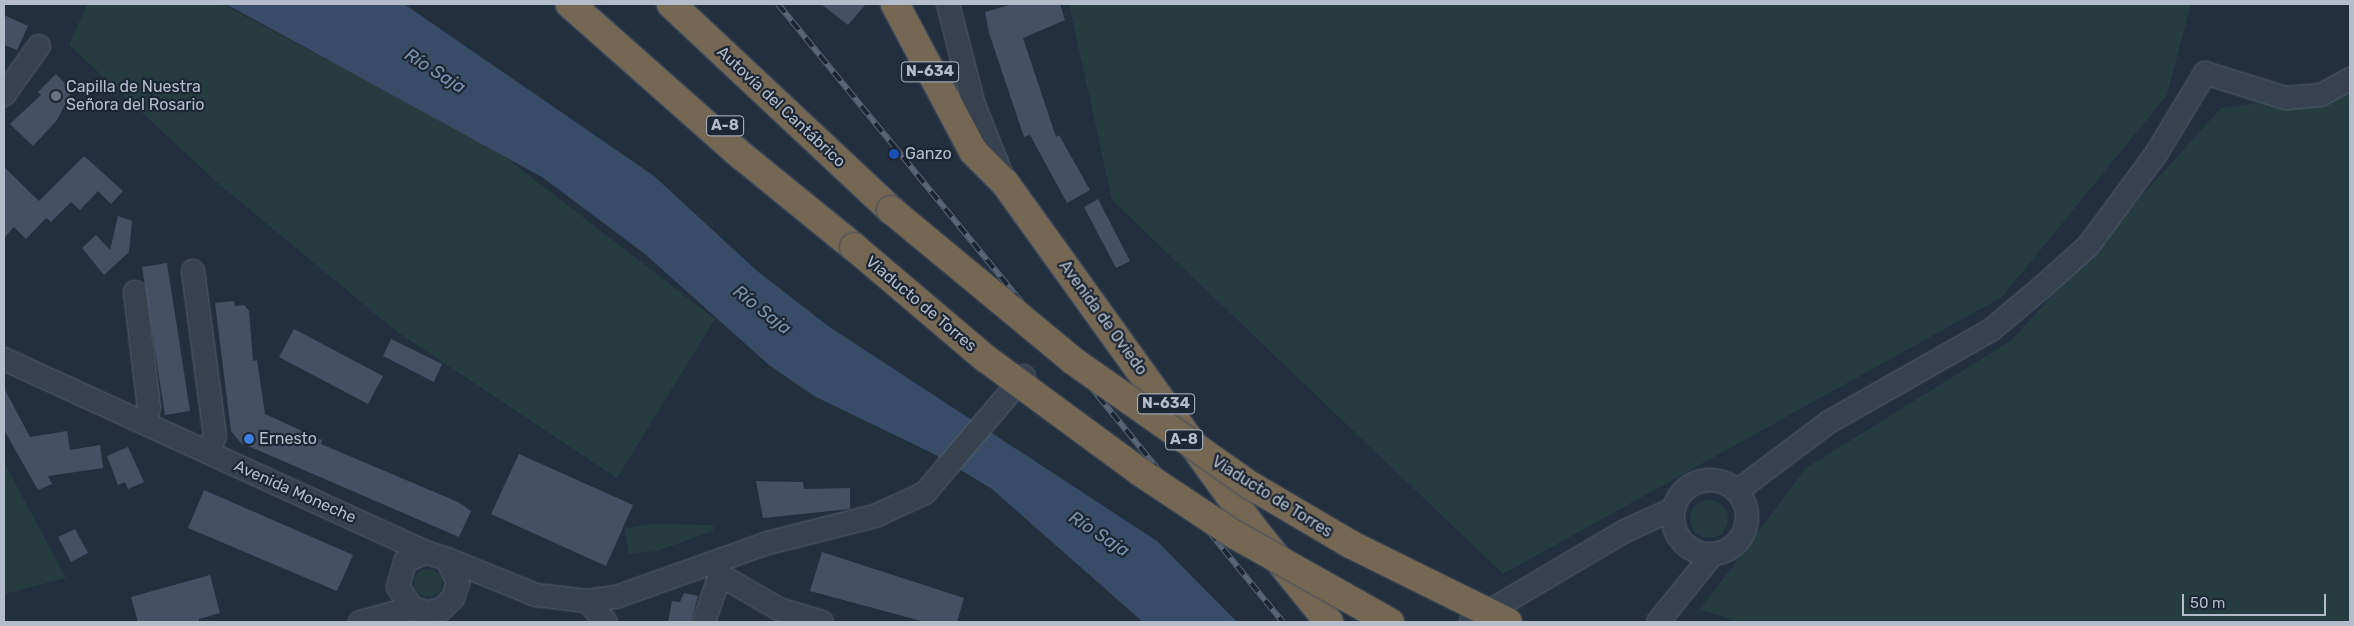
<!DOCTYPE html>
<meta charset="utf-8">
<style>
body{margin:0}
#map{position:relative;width:2354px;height:626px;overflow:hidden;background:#242f3e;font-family:Rubik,sans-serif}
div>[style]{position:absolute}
.green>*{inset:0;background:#263c3f}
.round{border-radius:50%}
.water>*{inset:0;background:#394c67}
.building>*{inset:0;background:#455162}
.roads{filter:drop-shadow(0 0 1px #565f6c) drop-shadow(0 0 1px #565f6c)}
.street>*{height:22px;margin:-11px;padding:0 11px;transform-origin:11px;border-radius:11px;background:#38414e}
.street>.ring{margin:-11px;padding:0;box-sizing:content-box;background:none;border:22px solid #38414e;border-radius:50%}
.highway>*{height:28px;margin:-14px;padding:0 14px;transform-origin:14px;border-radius:14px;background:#746855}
.rail>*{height:5.5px;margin-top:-2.75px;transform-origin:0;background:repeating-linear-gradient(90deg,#1d2633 0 11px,#5a6575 0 22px);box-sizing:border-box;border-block:1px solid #5a6575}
.bridges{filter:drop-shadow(0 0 1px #434c59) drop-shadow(0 0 1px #434c59)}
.highway-bridge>*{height:28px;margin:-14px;padding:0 14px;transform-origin:14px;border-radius:14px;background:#746855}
.dots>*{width:14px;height:14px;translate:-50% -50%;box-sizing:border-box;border:2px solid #1d2633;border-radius:50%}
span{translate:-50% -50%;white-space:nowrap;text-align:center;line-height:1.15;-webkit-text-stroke:4.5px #1d2633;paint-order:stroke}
.shield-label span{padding:1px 4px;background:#1d2633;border:1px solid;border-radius:4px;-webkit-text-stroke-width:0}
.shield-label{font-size:15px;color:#b4bcc9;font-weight:700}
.poi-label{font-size:16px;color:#b4bcc9}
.left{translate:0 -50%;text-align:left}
.street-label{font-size:16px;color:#b4bcc9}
.water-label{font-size:18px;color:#7c92b1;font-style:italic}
.frame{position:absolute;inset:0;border:5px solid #b4bcc9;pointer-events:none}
.scale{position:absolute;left:2182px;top:594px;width:144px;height:22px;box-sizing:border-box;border:2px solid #b4bcc9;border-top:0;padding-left:6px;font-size:15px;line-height:18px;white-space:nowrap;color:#b4bcc9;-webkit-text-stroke:4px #1d2633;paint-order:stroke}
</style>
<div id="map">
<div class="green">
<div style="clip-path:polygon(87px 4px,222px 4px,492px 147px,715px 319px,617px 478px,396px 331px,220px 185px,69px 45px)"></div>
<div style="clip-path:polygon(1069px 4px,2191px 4px,2167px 95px,2002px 297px,1503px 574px,1112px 200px)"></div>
<div style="clip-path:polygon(2350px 91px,2350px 622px,1741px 622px,1700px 610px,1806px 468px,2012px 340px,2221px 108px)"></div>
<div style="clip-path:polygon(4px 462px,66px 578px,4px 594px)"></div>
<div class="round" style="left:1690px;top:500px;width:38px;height:38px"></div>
<div style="clip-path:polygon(653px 524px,713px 525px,713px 531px,657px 551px,629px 554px,624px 529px)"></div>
<div class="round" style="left:414px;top:569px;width:28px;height:28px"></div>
</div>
<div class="water">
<div style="clip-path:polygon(226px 4px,404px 4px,654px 176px,756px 270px,828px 326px,1157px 541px,1237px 622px,1143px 622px,992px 489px,934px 454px,814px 396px,769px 365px,645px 254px,542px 177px)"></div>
</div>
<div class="building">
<div style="clip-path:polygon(821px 4px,866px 4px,848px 25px)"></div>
<div style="clip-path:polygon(1013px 4px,1060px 4px,1065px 20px,1023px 38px,1056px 137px,1059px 135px,1090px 190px,1067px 203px,1030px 135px,1024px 137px,989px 33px,985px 12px)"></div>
<div style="clip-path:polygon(4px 15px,28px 26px,17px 50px,4px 45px)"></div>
<div style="clip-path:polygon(56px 74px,72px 91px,57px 120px,33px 146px,10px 124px,41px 95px,38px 92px)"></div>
<div style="clip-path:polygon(84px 156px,123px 191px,111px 204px,98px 191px,80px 210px,71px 202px,51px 222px,46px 218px,26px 239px,14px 227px,4px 238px,4px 167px,39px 201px)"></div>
<div style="clip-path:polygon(1098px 199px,1130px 261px,1116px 268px,1084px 207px)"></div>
<div style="clip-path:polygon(118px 216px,132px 221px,129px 252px,104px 275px,82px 248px,96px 235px,110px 250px)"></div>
<div style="clip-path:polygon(167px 263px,190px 411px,165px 415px,142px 267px)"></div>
<div style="clip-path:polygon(234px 301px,235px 306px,244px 305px,249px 311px,253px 361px,257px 360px,265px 414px,322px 440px,321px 444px,458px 502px,471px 511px,459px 537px,241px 443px,231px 431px,215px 303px)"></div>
<div style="clip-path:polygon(294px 329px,383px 376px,368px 404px,279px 357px)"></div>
<div style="clip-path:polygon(391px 339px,442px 364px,434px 382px,383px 356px)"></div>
<div style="clip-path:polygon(4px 388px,30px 437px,67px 431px,70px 450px,100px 445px,103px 468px,48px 476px,52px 484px,38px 490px,4px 430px)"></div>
<div style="clip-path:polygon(128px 447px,144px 482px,128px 489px,125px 482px,118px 485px,107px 456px)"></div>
<div style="clip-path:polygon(519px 454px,633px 505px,606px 566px,491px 514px)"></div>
<div style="clip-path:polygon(756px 481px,803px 482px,804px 489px,850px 488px,850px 509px,763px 518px)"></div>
<div style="clip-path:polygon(204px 490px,353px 555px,337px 591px,188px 528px)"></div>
<div style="clip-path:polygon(75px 529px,88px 553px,71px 562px,58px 537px)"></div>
<div style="clip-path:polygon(822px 552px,964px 598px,957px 622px,925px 622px,810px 591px)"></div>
<div style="clip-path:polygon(210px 575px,220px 613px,199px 619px,199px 622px,138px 622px,131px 597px)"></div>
<div style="clip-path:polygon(684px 593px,698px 596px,691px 622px,668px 622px,672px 601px,680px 602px)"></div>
</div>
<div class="roads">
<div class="street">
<div style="left:948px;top:4px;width:104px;rotate:75.6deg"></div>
<div style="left:974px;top:105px;width:84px;rotate:68.3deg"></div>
<div style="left:4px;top:95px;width:60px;rotate:-54.5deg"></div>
<div style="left:193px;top:271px;width:166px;rotate:82.4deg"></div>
<div style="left:215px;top:436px;width:17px;rotate:114deg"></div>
<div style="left:135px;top:292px;width:116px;rotate:83.1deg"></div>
<div style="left:149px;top:407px;width:16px;rotate:104deg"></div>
<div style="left:4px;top:359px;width:464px;rotate:24.6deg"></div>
<div class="ring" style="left:1673px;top:480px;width:52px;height:52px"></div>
<div style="left:1737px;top:491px;width:115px;rotate:-36.9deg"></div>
<div style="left:1829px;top:422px;width:186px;rotate:-29.6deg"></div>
<div style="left:1991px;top:330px;width:65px;rotate:-40deg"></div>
<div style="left:2041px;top:288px;width:63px;rotate:-41.8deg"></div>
<div style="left:2088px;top:246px;width:114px;rotate:-53.5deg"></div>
<div style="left:2156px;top:154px;width:95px;rotate:-58.8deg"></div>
<div style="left:2205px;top:73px;width:85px;rotate:17.2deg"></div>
<div style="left:2286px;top:98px;width:35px;rotate:-5deg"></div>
<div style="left:2321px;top:95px;width:33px;rotate:-29deg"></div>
<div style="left:447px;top:559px;width:96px;rotate:22deg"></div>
<div style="left:536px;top:595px;width:51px;rotate:6.7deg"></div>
<div style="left:587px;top:601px;width:29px;rotate:-8deg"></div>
<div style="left:616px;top:597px;width:161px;rotate:-19.6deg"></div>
<div style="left:768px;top:543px;width:110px;rotate:-14.2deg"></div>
<div style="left:875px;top:516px;width:55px;rotate:-24.7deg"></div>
<div style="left:925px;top:493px;width:153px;rotate:-49.8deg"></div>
<div style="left:720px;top:575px;width:68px;rotate:30deg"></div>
<div style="left:779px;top:609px;width:45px;rotate:16.8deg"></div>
<div style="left:587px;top:601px;width:28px;rotate:48deg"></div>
<div style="left:360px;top:622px;width:54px;rotate:-15.1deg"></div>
<div style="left:412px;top:608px;width:16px;rotate:15deg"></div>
<div style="left:427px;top:612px;width:15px;rotate:-11deg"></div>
<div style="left:442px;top:609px;width:16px;rotate:-45deg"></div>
<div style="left:453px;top:598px;width:16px;rotate:-72deg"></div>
<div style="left:458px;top:583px;width:26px;rotate:-115deg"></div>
<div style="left:447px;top:559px;width:22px;rotate:-162deg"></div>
<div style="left:426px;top:552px;width:23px;rotate:155deg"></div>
<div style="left:405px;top:562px;width:26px;rotate:106deg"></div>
<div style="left:398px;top:587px;width:25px;rotate:56deg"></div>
<div style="left:704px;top:622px;width:50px;rotate:-71.2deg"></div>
<div style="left:720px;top:575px;width:13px;rotate:-108deg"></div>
<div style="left:1471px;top:622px;width:179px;rotate:-30.6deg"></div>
<div style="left:1625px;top:531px;width:53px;rotate:-24.6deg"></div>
<div style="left:1658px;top:622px;width:86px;rotate:-51.1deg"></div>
</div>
<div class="highway">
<div style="left:570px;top:4px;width:230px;rotate:41.5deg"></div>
<div style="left:742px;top:156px;width:144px;rotate:39.1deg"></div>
<div style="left:671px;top:4px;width:301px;rotate:43.1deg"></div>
<div style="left:895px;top:4px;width:166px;rotate:62deg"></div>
<div style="left:973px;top:151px;width:45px;rotate:45deg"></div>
<div style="left:1005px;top:183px;width:423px;rotate:54.3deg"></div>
<div style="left:1252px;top:527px;width:122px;rotate:51deg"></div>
</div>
</div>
<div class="rail">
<div style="left:778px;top:4px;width:798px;rotate:50.75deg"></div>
</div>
<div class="bridges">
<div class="highway-bridge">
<div style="left:891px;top:210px;width:235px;rotate:39.6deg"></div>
<div style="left:1072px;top:360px;width:218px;rotate:35.1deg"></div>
<div style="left:1250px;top:485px;width:118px;rotate:30.5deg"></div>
<div style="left:1352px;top:545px;width:174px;rotate:26.3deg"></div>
<div style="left:854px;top:247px;width:172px;rotate:40.3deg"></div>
<div style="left:985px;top:358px;width:192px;rotate:36.3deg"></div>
<div style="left:1140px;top:472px;width:114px;rotate:33.6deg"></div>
<div style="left:1235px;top:535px;width:178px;rotate:29.3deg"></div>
</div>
</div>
<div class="dots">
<div style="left:56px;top:96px;background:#6b7280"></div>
<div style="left:894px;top:154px;background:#1a4fb4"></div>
<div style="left:249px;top:439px;background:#3f7fe0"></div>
</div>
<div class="shield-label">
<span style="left:930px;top:72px">N-634</span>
<span style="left:725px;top:126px">A-8</span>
<span style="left:1166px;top:404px">N-634</span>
<span style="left:1184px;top:440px">A-8</span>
</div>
<div class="poi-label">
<span class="left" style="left:66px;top:96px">Capilla de Nuestra<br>Señora del Rosario</span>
<span class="left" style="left:905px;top:154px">Ganzo</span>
<span class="left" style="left:259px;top:439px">Ernesto</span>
</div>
<div class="street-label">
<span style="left:781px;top:107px;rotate:43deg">Autovía del Cantábrico</span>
<span style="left:921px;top:304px;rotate:40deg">Viaducto de Torres</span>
<span style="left:1103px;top:318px;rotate:54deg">Avenida de Oviedo</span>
<span style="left:295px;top:492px;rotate:24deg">Avenida Moneche</span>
<span style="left:1272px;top:497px;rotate:32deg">Viaducto de Torres</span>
</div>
<div class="water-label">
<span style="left:435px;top:71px;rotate:32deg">Río Saja</span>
<span style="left:762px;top:310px;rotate:38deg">Río Saja</span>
<span style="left:1099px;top:534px;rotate:33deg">Río Saja</span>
</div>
<div class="frame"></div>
<div class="scale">50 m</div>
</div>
